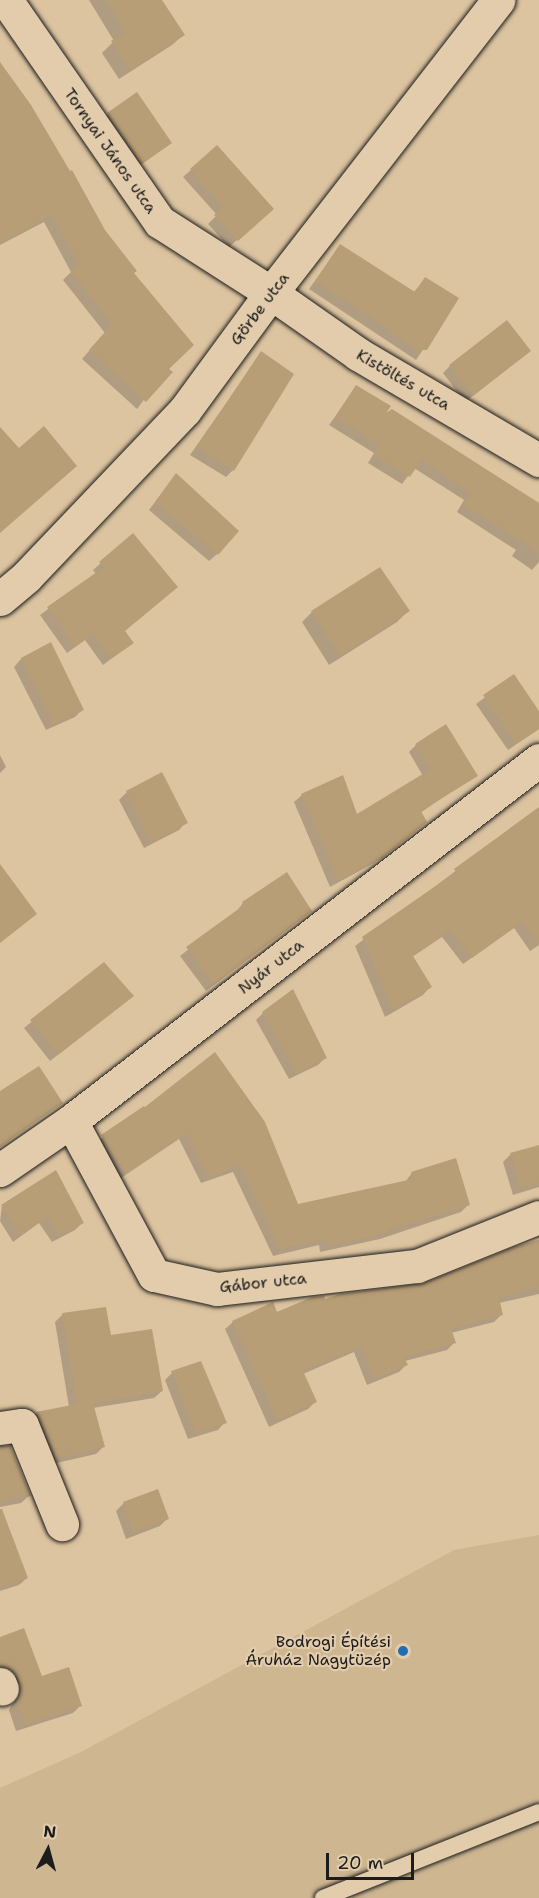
<!DOCTYPE html>
<meta charset="utf-8">
<style>
body{margin:0}
#map{position:relative;width:539px;height:1898px;overflow:hidden;background:#ddc4a0;font-family:"Shantell Sans",sans-serif}
div>[style]{position:absolute}
.built>*{inset:0;background:#ceb691}
.shadow>*{inset:0;background:#0003}
.building>*{inset:0;background:#b89e76}
.roads{filter:drop-shadow(0 0 2px #1c1c1c) drop-shadow(0 0 2px #1c1c1c)}
.service>*{height:16px;margin:-8px;padding:0 8px;transform-origin:8px;border-radius:8px;background:#e2ccab}
.minor>*{height:33px;margin:-16.5px;padding:0 16.5px;transform-origin:16.5px;border-radius:16.5px;background:#e2ccab}
.tertiary>*{height:33px;margin:-16.5px;padding:0 16.5px;transform-origin:16.5px;border-radius:16.5px;background:#e2ccab}
.dots>*{width:16px;height:16px;translate:-50% -50%;box-sizing:border-box;border:3px solid #e2ccab;border-radius:50%}
span{translate:-50% -50%;white-space:nowrap;text-align:center;line-height:1.15;-webkit-text-stroke:4.5px #e2ccab;paint-order:stroke}
.street-label{font-size:16px;color:#1c1c1c}
.poi-label{font-size:16px;color:#1c1c1c}
.right{translate:-100% -50%;text-align:right}
.north{position:absolute;left:18px;top:1820px;width:60px;height:60px;-webkit-text-stroke:4px #e2ccab;paint-order:stroke;rotate:6deg;font-size:16px;font-weight:700;line-height:24px;text-align:center;color:#1c1c1c}
.north::after{content:'';display:block;margin:auto;width:21px;height:27px;background:#1c1c1c;clip-path:polygon(50% 0,100% 100%,50% 72%,0 100%)}
.scale{position:absolute;left:326px;top:1853px;width:88px;height:27px;box-sizing:border-box;border:3px solid #1c1c1c;border-top:0;padding-left:8px;font-size:18px;line-height:21px;white-space:nowrap;color:#1c1c1c;-webkit-text-stroke:4px #e2ccab;paint-order:stroke}
</style>
<div id="map">
<div class="built">
<div style="clip-path:polygon(539px 1535px,539px 1898px,0 1898px,0 1788px,81px 1752px,454px 1550px)"></div>
</div>
<div class="shadow">
<div style="clip-path:polygon(89px 0,161px 0,183px 35px,172px 45px,119px 79px,102px 53px,114px 41px)"></div>
<div style="clip-path:polygon(0 64px,132px 274px,167px 369px,137px 409px,82px 359px,105px 333px,63px 280px,71px 272px,44px 222px,0 245px)"></div>
<div style="clip-path:polygon(108px 114px,170px 143px,134px 170px,101px 121px)"></div>
<div style="clip-path:polygon(217px 147px,265px 216px,229px 247px,208px 224px,217px 215px,183px 177px)"></div>
<div style="clip-path:polygon(340px 246px,413px 293px,425px 279px,457px 299px,416px 360px,309px 289px)"></div>
<div style="clip-path:polygon(529px 351px,465px 402px,443px 373px,450px 366px)"></div>
<div style="clip-path:polygon(261px 353px,233px 470px,226px 477px,190px 455px)"></div>
<div style="clip-path:polygon(357px 386px,381px 418px,539px 503px,539px 562px,532px 570px,512px 556px,516px 550px,457px 512px,464px 500px,414px 468px,402px 484px,368px 463px,374px 453px,329px 425px)"></div>
<div style="clip-path:polygon(176px 475px,217px 554px,209px 561px,149px 510px)"></div>
<div style="clip-path:polygon(133px 535px,124px 631px,132px 643px,103px 665px,85px 640px,67px 653px,40px 615px,96px 574px,93px 570px)"></div>
<div style="clip-path:polygon(408px 611px,397px 622px,329px 665px,302px 622px,312px 612px)"></div>
<div style="clip-path:polygon(50px 644px,82px 710px,75px 717px,46px 730px,14px 667px,21px 659px)"></div>
<div style="clip-path:polygon(514px 676px,539px 714px,539px 729px,508px 750px,476px 704px)"></div>
<div style="clip-path:polygon(416px 745px,476px 775px,420px 813px,426px 822px,374px 863px,330px 887px,294px 802px,302px 795px,356px 817px,423px 776px,409px 752px)"></div>
<div style="clip-path:polygon(0 755px,6px 767px,0 773px)"></div>
<div style="clip-path:polygon(161px 774px,186px 822px,179px 830px,144px 848px,119px 800px,127px 792px)"></div>
<div style="clip-path:polygon(539px 809px,539px 945px,530px 951px,514px 928px,463px 964px,442px 937px,412px 957px,430px 987px,423px 995px,385px 1017px,355px 946px)"></div>
<div style="clip-path:polygon(287px 875px,310px 911px,206px 991px,180px 956px,236px 912px,243px 903px)"></div>
<div style="clip-path:polygon(103px 964px,124px 1003px,50px 1061px,24px 1028px)"></div>
<div style="clip-path:polygon(263px 1013px,325px 1058px,318px 1065px,289px 1079px,256px 1020px)"></div>
<div style="clip-path:polygon(214px 1054px,297px 1206px,405px 1182px,412px 1173px,468px 1205px,461px 1212px,380px 1239px,320px 1252px,319px 1245px,273px 1256px,233px 1172px,201px 1183px,179px 1139px,118px 1180px,94px 1144px,143px 1108px,145px 1110px)"></div>
<div style="clip-path:polygon(0 1093px,61px 1103px,0 1147px)"></div>
<div style="clip-path:polygon(539px 1146px,539px 1187px,513px 1195px,503px 1162px,511px 1154px)"></div>
<div style="clip-path:polygon(2px 1206px,82px 1223px,75px 1230px,52px 1242px,39px 1223px,13px 1242px,0 1221px)"></div>
<div style="clip-path:polygon(539px 1241px,539px 1294px,499px 1303px,502px 1314px,494px 1322px,451px 1333px,454px 1343px,447px 1350px,405px 1361px,406px 1365px,399px 1372px,367px 1385px,354px 1352px,303px 1374px,315px 1402px,308px 1409px,269px 1427px,225px 1329px,233px 1322px,324px 1301px,424px 1285px)"></div>
<div style="clip-path:polygon(63px 1314px,110px 1337px,162px 1391px,154px 1398px,93px 1408px,103px 1447px,96px 1454px,48px 1465px,29px 1421px,36px 1414px,69px 1407px,55px 1322px)"></div>
<div style="clip-path:polygon(172px 1373px,225px 1422px,218px 1430px,188px 1439px,165px 1380px)"></div>
<div style="clip-path:polygon(0 1447px,29px 1496px,21px 1503px,0 1507px)"></div>
<div style="clip-path:polygon(124px 1503px,167px 1519px,160px 1526px,126px 1539px,116px 1511px)"></div>
<div style="clip-path:polygon(0 1549px,27px 1578px,19px 1585px,0 1591px)"></div>
<div style="clip-path:polygon(0 1639px,42px 1678px,81px 1705px,73px 1713px,16px 1731px,9px 1710px,14px 1701px,13px 1690px,0 1675px)"></div>
</div>
<div class="building">
<div style="clip-path:polygon(105px 0,162px 0,185px 35px,130px 70px,111px 41px,126px 32px)"></div>
<div style="clip-path:polygon(0 62px,31px 105px,70px 171px,72px 170px,105px 230px,137px 271px,134px 273px,194px 345px,169px 369px,173px 372px,146px 402px,89px 350px,112px 324px,70px 271px,79px 264px,52px 215px,0 243px)"></div>
<div style="clip-path:polygon(137px 92px,172px 143px,142px 164px,107px 113px)"></div>
<div style="clip-path:polygon(217px 145px,274px 209px,238px 241px,214px 215px,223px 207px,190px 169px)"></div>
<div style="clip-path:polygon(340px 244px,415px 292px,425px 277px,459px 298px,427px 350px,417px 350px,390px 332px,391px 330px,315px 281px)"></div>
<div style="clip-path:polygon(507px 320px,531px 351px,473px 396px,449px 365px)"></div>
<div style="clip-path:polygon(261px 351px,294px 374px,234px 471px,197px 447px)"></div>
<div style="clip-path:polygon(356px 385px,391px 406px,386px 413px,392px 409px,539px 503px,539px 553px,463px 504px,471px 493px,421px 460px,410px 477px,374px 455px,380px 445px,335px 417px)"></div>
<div style="clip-path:polygon(44px 426px,77px 466px,0 533px,0 427px,19px 448px)"></div>
<div style="clip-path:polygon(176px 473px,239px 531px,218px 555px,155px 502px)"></div>
<div style="clip-path:polygon(133px 533px,178px 587px,125px 631px,134px 643px,111px 659px,93px 634px,75px 647px,47px 607px,104px 567px,99px 562px)"></div>
<div style="clip-path:polygon(380px 567px,410px 611px,340px 656px,311px 611px)"></div>
<div style="clip-path:polygon(51px 642px,84px 710px,54px 724px,21px 658px)"></div>
<div style="clip-path:polygon(514px 674px,539px 711px,539px 729px,516px 744px,483px 695px)"></div>
<div style="clip-path:polygon(446px 724px,478px 776px,421px 811px,427px 822px,382px 858px,338px 881px,301px 794px,343px 775px,357px 814px,431px 769px,415px 744px)"></div>
<div style="clip-path:polygon(162px 772px,188px 823px,151px 842px,126px 791px)"></div>
<div style="clip-path:polygon(539px 807px,539px 945px,522px 922px,472px 958px,450px 930px,413px 956px,432px 987px,393px 1010px,362px 937px,456px 872px,454px 869px)"></div>
<div style="clip-path:polygon(0 864px,37px 914px,0 943px)"></div>
<div style="clip-path:polygon(287px 872px,312px 911px,214px 985px,186px 947px,244px 905px,242px 902px)"></div>
<div style="clip-path:polygon(104px 962px,134px 996px,58px 1055px,30px 1020px)"></div>
<div style="clip-path:polygon(293px 989px,327px 1058px,297px 1073px,262px 1012px)"></div>
<div style="clip-path:polygon(215px 1052px,265px 1122px,298px 1204px,413px 1179px,411px 1172px,456px 1158px,470px 1205px,388px 1230px,389px 1232px,328px 1246px,326px 1239px,280px 1249px,240px 1165px,208px 1177px,186px 1133px,126px 1174px,101px 1135px,144px 1106px,145px 1107px)"></div>
<div style="clip-path:polygon(39px 1066px,63px 1103px,0 1146px,0 1091px)"></div>
<div style="clip-path:polygon(539px 1145px,539px 1183px,520px 1188px,510px 1153px)"></div>
<div style="clip-path:polygon(56px 1170px,84px 1223px,60px 1235px,47px 1217px,21px 1235px,1px 1205px)"></div>
<div style="clip-path:polygon(539px 1240px,539px 1287px,499px 1298px,503px 1315px,451px 1328px,456px 1343px,404px 1357px,408px 1365px,374px 1379px,361px 1346px,303px 1371px,317px 1402px,277px 1420px,232px 1321px,273px 1302px,277px 1312px,312px 1297px,324px 1296px,325px 1299px,340px 1294px,424px 1283px,514px 1247px)"></div>
<div style="clip-path:polygon(106px 1307px,111px 1335px,152px 1329px,163px 1391px,93px 1403px,105px 1447px,56px 1458px,36px 1412px,77px 1404px,62px 1313px)"></div>
<div style="clip-path:polygon(201px 1361px,227px 1423px,196px 1433px,171px 1371px)"></div>
<div style="clip-path:polygon(0 1446px,10px 1446px,31px 1496px,0 1502px)"></div>
<div style="clip-path:polygon(158px 1489px,169px 1519px,133px 1532px,123px 1502px)"></div>
<div style="clip-path:polygon(0 1509px,2px 1509px,28px 1578px,0 1587px)"></div>
<div style="clip-path:polygon(24px 1628px,42px 1676px,69px 1667px,82px 1706px,24px 1725px,16px 1702px,21px 1691px,17px 1677px,11px 1669px,0 1666px,0 1637px)"></div>
</div>
<div class="roads">
<div class="service">
<div style="left:323px;top:1898px;width:232px;rotate:-21.7deg"></div>
</div>
<div class="minor">
<div style="left:0;top:599px;width:35px;rotate:-40deg"></div>
<div style="left:27px;top:576px;width:229px;rotate:-46.4deg"></div>
<div style="left:185px;top:410px;width:145px;rotate:-53.7deg"></div>
<div style="left:271px;top:293px;width:371px;rotate:-52.2deg"></div>
<div style="left:71px;top:1121px;width:175px;rotate:61.7deg"></div>
<div style="left:154px;top:1275px;width:65px;rotate:12.5deg"></div>
<div style="left:217px;top:1289px;width:201px;rotate:-6.6deg"></div>
<div style="left:417px;top:1266px;width:131px;rotate:-21.9deg"></div>
<div style="left:0;top:1170px;width:86px;rotate:-34.6deg"></div>
<div style="left:71px;top:1121px;width:591px;rotate:-37.65deg"></div>
<div style="left:0;top:1428px;width:22px;rotate:-8deg"></div>
<div style="left:22px;top:1425px;width:107px;rotate:68deg"></div>
<div style="left:0;top:1684px;width:5px;rotate:68deg"></div>
</div>
<div class="tertiary">
<div style="left:6px;top:0;width:270px;rotate:55.3deg"></div>
<div style="left:160px;top:222px;width:132px;rotate:32.6deg"></div>
<div style="left:271px;top:293px;width:106px;rotate:35deg"></div>
<div style="left:358px;top:354px;width:210px;rotate:30.4deg"></div>
</div>
</div>
<div class="dots">
<div style="left:403px;top:1651px;background:#1f6fb2"></div>
</div>
<div class="street-label">
<span style="left:110px;top:151px;rotate:55deg">Tornyai János utca</span>
<span style="left:260px;top:309px;rotate:-53deg">Görbe utca</span>
<span style="left:403px;top:380px;rotate:30deg">Kistöltés utca</span>
<span style="left:271px;top:967px;rotate:-38deg">Nyár utca</span>
<span style="left:263px;top:1283px;rotate:-6deg">Gábor utca</span>
</div>
<div class="poi-label">
<span class="right" style="left:391px;top:1651px">Bodrogi Építési<br>Áruház Nagytüzép</span>
</div>
<div class="north">N</div>
<div class="scale">20 m</div>
</div>
